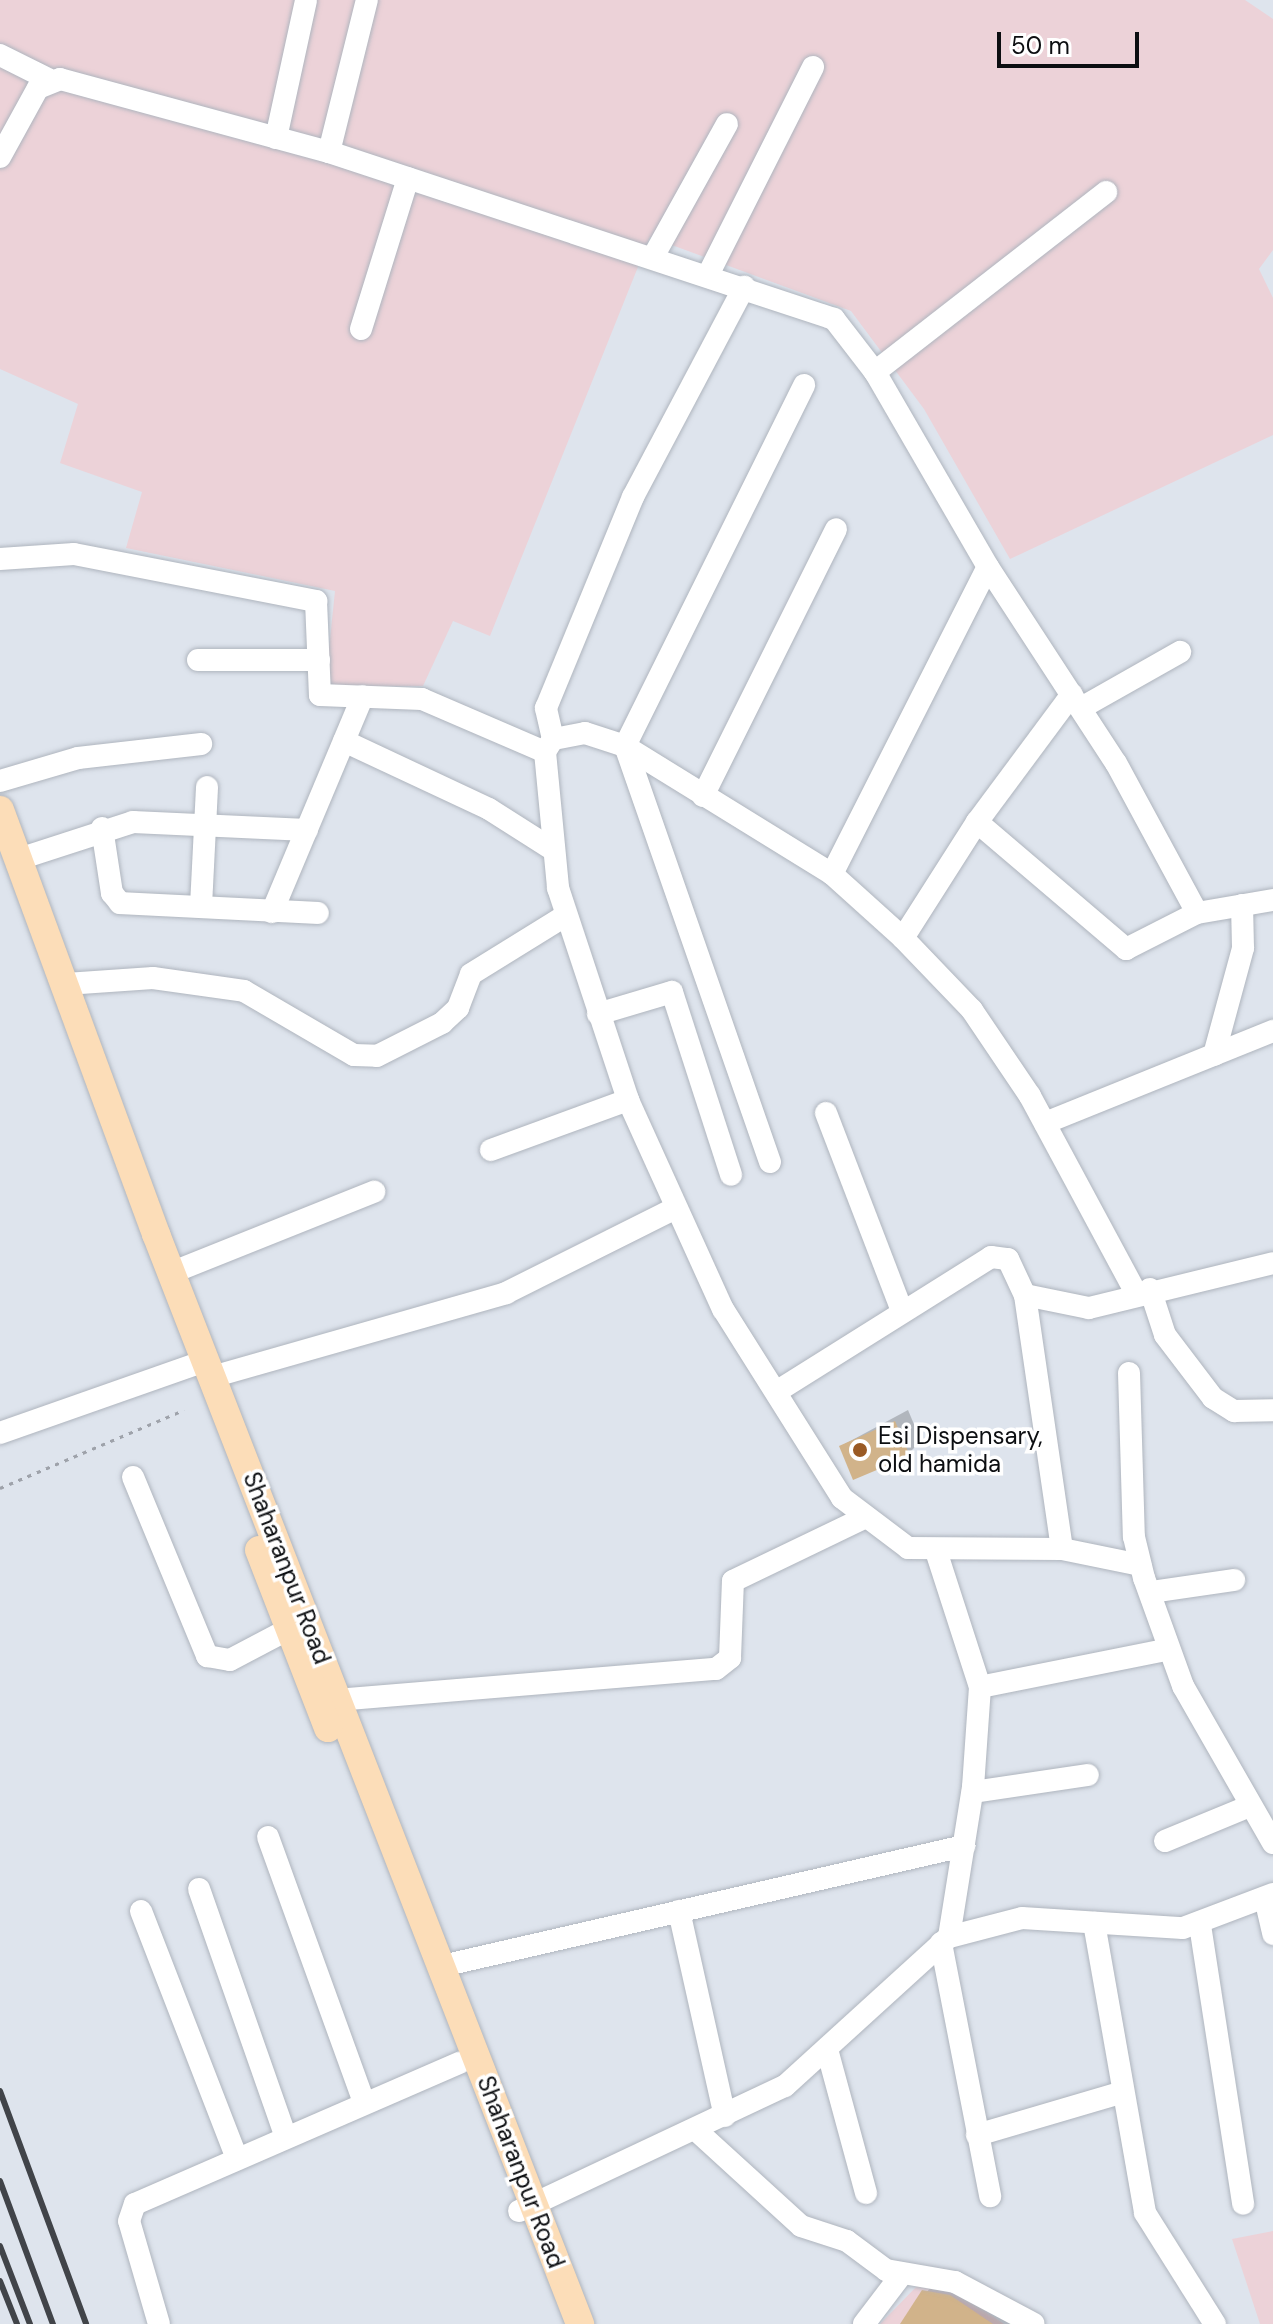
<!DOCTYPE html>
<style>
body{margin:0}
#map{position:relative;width:1273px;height:2324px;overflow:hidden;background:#dee4ed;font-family:"DM Sans",sans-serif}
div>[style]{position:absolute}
.industrial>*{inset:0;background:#ecd2d8}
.shadow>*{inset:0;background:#0003}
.building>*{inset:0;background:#d1b38a}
.path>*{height:3px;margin-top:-1.5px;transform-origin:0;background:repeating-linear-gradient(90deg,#9ea2aa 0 4px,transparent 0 10px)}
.roads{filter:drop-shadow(0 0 2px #afb5be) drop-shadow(0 0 2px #afb5be)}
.minor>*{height:22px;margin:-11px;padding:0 11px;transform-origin:11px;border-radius:11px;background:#fff}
.major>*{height:28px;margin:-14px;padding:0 14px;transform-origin:14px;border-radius:14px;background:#fcddb8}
.rail>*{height:6px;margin:-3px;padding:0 3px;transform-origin:3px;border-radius:3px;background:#414449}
.dots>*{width:22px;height:22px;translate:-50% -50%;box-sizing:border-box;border:4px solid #fff;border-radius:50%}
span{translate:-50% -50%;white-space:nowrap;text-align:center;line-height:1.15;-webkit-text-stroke:7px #fff;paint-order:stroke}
.poi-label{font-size:24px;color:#0c0e11}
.left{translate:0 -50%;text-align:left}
.street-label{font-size:24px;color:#0c0e11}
.scale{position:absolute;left:997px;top:32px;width:142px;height:36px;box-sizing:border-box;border:4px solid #0c0e11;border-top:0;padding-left:10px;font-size:24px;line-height:28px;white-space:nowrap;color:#0c0e11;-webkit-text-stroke:6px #fff;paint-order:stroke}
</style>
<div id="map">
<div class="industrial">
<div style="clip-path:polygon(0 0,1245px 0,1273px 19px,1273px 250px,1259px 269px,1273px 298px,1273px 435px,1010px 559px,924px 409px,851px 311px,650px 237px,490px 636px,453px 621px,423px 686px,325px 687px,335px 591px,126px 548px,142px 492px,60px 463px,78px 404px,0 369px)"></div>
<div style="clip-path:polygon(1273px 2231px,1273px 2324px,1260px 2324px,1232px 2239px)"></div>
<div style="clip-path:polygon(919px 2284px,950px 2286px,1004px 2324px,880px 2324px)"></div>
</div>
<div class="shadow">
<div style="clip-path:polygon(908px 1410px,921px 1441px,908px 1454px,841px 1446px)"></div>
<div style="clip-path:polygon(941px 2274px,1036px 2324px,902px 2324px)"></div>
</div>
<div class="building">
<div style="clip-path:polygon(895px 1421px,910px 1456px,853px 1480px,839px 1446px)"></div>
<div style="clip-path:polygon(922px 2290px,950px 2295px,993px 2324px,900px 2324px)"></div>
</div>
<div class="path">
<div style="left:0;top:1488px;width:200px;rotate:-23deg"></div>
</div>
<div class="roads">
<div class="minor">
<div style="left:0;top:55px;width:54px;rotate:26.6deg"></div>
<div style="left:276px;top:138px;width:141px;rotate:-77.7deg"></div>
<div style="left:329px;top:152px;width:157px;rotate:-76deg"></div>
<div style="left:0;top:157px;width:79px;rotate:-61.2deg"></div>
<div style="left:38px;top:88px;width:24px;rotate:-22deg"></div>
<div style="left:60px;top:79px;width:279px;rotate:15.2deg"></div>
<div style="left:329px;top:152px;width:532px;rotate:18.3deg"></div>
<div style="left:834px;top:319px;width:67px;rotate:52.3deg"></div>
<div style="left:875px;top:372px;width:225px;rotate:59.9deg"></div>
<div style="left:988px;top:567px;width:234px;rotate:56.9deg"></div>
<div style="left:1116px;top:763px;width:170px;rotate:61.6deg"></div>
<div style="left:653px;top:257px;width:152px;rotate:-60.9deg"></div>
<div style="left:708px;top:275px;width:233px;rotate:-63.2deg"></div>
<div style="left:361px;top:329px;width:158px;rotate:-72.7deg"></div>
<div style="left:875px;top:372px;width:293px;rotate:-37.9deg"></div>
<div style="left:0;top:559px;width:74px;rotate:-3.9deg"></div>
<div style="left:74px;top:554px;width:247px;rotate:11deg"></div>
<div style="left:316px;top:601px;width:94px;rotate:87.6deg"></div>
<div style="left:320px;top:695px;width:102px;rotate:2.2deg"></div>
<div style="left:422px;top:699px;width:134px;rotate:23.3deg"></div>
<div style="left:198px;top:660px;width:121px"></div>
<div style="left:1081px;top:708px;width:114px;rotate:-29.5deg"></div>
<div style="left:553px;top:739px;width:32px;rotate:-103deg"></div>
<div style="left:546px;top:708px;width:228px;rotate:-67.6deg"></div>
<div style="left:633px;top:497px;width:238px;rotate:-62.1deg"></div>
<div style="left:344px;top:741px;width:160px;rotate:25.1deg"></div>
<div style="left:489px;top:809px;width:75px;rotate:32.4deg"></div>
<div style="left:0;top:781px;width:81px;rotate:-16.4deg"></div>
<div style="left:78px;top:758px;width:124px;rotate:-6.5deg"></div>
<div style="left:703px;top:796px;width:298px;rotate:-63.5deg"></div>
<div style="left:977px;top:822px;width:196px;rotate:40.4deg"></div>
<div style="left:1126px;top:949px;width:80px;rotate:-26.9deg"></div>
<div style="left:1197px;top:913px;width:77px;rotate:-9.7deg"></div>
<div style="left:102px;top:828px;width:66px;rotate:81.3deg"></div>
<div style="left:112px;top:893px;width:13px;rotate:51deg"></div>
<div style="left:120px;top:903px;width:198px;rotate:2.9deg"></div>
<div style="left:19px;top:859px;width:120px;rotate:-18deg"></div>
<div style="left:133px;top:822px;width:174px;rotate:2.6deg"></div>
<div style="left:832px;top:874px;width:344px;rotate:-63.1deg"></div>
<div style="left:201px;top:906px;width:119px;rotate:-87.1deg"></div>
<div style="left:272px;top:912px;width:234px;rotate:-67.2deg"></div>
<div style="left:903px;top:938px;width:138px;rotate:-57.5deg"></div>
<div style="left:977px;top:822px;width:159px;rotate:-53.4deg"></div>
<div style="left:66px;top:984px;width:87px;rotate:-3.9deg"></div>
<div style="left:153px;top:978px;width:92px;rotate:8.1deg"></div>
<div style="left:244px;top:991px;width:127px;rotate:30.2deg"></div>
<div style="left:354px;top:1055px;width:23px;rotate:2deg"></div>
<div style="left:377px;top:1056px;width:73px;rotate:-26.9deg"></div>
<div style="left:442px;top:1023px;width:22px;rotate:-43deg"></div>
<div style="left:458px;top:1008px;width:36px;rotate:-69deg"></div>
<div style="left:471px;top:974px;width:110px;rotate:-31.7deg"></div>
<div style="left:598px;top:1014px;width:77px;rotate:-16.6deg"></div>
<div style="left:672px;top:992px;width:192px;rotate:72.1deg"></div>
<div style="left:1214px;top:1055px;width:111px;rotate:-74.8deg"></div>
<div style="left:1243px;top:948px;width:43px;rotate:-91.3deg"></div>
<div style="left:826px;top:1113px;width:209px;rotate:69deg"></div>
<div style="left:1045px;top:1123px;width:246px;rotate:-22deg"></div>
<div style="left:491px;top:1150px;width:146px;rotate:-20.1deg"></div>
<div style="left:770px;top:1162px;width:441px;rotate:-109.2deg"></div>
<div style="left:625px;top:746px;width:403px;rotate:-63.6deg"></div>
<div style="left:171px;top:1273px;width:219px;rotate:-21.8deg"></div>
<div style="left:1150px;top:1289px;width:48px;rotate:71.9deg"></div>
<div style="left:1165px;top:1335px;width:79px;rotate:52.7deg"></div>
<div style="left:1213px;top:1398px;width:25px;rotate:32deg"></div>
<div style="left:1234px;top:1411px;width:39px;rotate:-1deg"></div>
<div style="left:1136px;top:1293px;width:224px;rotate:-118.3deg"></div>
<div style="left:1030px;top:1096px;width:104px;rotate:-124deg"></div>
<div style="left:972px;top:1010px;width:100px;rotate:-133.8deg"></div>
<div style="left:903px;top:938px;width:96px;rotate:-138deg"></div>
<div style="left:832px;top:874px;width:243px;rotate:-148.3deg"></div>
<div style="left:625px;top:746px;width:42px;rotate:-162deg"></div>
<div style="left:585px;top:733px;width:33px;rotate:169deg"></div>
<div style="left:553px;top:739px;width:15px;rotate:122deg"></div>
<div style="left:545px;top:752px;width:137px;rotate:84.5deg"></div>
<div style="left:558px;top:888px;width:223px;rotate:71.7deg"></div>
<div style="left:628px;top:1100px;width:230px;rotate:65.6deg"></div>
<div style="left:723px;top:1309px;width:223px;rotate:57.8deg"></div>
<div style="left:842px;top:1498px;width:83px;rotate:37.1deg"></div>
<div style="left:908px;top:1548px;width:154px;rotate:0.4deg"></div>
<div style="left:1062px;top:1549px;width:80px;rotate:11.6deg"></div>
<div style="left:1129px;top:1373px;width:164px;rotate:88.3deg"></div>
<div style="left:1134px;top:1537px;width:42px;rotate:76.3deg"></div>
<div style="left:1144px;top:1578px;width:115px;rotate:70.1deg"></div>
<div style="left:1183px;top:1686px;width:181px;rotate:60.2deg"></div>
<div style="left:212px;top:1377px;width:306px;rotate:-15.9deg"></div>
<div style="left:506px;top:1293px;width:188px;rotate:-26.6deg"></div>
<div style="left:776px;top:1392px;width:254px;rotate:-32.1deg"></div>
<div style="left:991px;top:1257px;width:17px;rotate:7deg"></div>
<div style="left:1008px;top:1259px;width:40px;rotate:65deg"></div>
<div style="left:0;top:1433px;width:217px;rotate:-19.4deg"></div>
<div style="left:133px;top:1477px;width:194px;rotate:67.5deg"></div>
<div style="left:207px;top:1656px;width:23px;rotate:10deg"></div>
<div style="left:230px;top:1660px;width:67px;rotate:-27.7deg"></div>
<div style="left:1062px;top:1549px;width:257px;rotate:-98.3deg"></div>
<div style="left:1025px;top:1295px;width:65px;rotate:11.5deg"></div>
<div style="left:1089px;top:1308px;width:189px;rotate:-13.7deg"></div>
<div style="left:937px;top:1554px;width:140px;rotate:72.1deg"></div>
<div style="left:980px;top:1687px;width:100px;rotate:94deg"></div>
<div style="left:973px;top:1787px;width:152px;rotate:99.1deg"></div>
<div style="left:1151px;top:1592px;width:84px;rotate:-8.2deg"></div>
<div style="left:980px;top:1687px;width:190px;rotate:-11.3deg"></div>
<div style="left:324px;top:1701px;width:393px;rotate:-4.7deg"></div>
<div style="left:716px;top:1669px;width:18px;rotate:-38deg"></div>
<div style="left:730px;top:1658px;width:77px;rotate:-87.8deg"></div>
<div style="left:733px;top:1581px;width:145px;rotate:-25.7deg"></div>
<div style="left:973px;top:1792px;width:116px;rotate:-8.4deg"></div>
<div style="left:268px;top:1837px;width:282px;rotate:70.1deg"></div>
<div style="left:1165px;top:1841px;width:92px;rotate:-22.4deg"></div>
<div style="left:199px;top:1889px;width:260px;rotate:70.7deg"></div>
<div style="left:1265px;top:1898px;width:37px;rotate:77deg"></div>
<div style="left:141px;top:1911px;width:263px;rotate:68.8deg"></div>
<div style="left:679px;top:1911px;width:210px;rotate:77.4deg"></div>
<div style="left:1094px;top:1923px;width:294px;rotate:80deg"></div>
<div style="left:1145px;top:2213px;width:131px;rotate:57.8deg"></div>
<div style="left:1200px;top:1925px;width:282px;rotate:81.2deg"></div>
<div style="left:941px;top:1943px;width:258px;rotate:79deg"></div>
<div style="left:442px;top:1966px;width:536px;rotate:-12.95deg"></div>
<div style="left:828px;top:2053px;width:145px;rotate:74.8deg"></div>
<div style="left:698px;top:2132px;width:139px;rotate:42.4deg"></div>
<div style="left:801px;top:2226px;width:48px;rotate:18.1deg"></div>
<div style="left:847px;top:2241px;width:49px;rotate:36.6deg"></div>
<div style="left:886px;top:2270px;width:70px;rotate:9.9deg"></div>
<div style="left:955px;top:2282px;width:89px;rotate:28deg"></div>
<div style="left:977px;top:2135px;width:149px;rotate:-16.4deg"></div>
<div style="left:519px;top:2211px;width:294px;rotate:-25.2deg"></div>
<div style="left:785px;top:2086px;width:222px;rotate:-42.3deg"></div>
<div style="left:949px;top:1937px;width:75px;rotate:-14.6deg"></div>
<div style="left:1022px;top:1918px;width:161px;rotate:3.6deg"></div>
<div style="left:1183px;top:1928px;width:96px;rotate:-20.7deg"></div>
<div style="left:159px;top:2324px;width:107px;rotate:-106.2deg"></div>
<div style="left:129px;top:2221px;width:18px;rotate:-71deg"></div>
<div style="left:135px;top:2204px;width:354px;rotate:-23.5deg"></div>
<div style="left:864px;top:2324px;width:63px;rotate:-52.8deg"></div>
</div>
<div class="major">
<div style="left:0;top:810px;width:452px;rotate:69.8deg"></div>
<div style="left:156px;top:1234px;width:1170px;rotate:68.74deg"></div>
<div style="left:259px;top:1550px;width:191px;rotate:68.8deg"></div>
</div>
</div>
<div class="rail">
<div style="left:0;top:2091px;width:248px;rotate:69.7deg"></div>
<div style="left:0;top:2181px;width:153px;rotate:69.7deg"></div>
<div style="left:0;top:2246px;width:84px;rotate:69deg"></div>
<div style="left:0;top:2281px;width:46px;rotate:68.4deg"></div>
</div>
<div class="dots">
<div style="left:860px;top:1450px;background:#9a5a24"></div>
</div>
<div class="poi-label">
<span class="left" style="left:878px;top:1450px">Esi Dispensary,<br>old hamida</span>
</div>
<div class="street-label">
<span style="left:287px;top:1568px;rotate:69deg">Shaharanpur Road</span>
<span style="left:521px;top:2172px;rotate:69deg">Shaharanpur Road</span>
</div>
<div class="scale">50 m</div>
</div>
